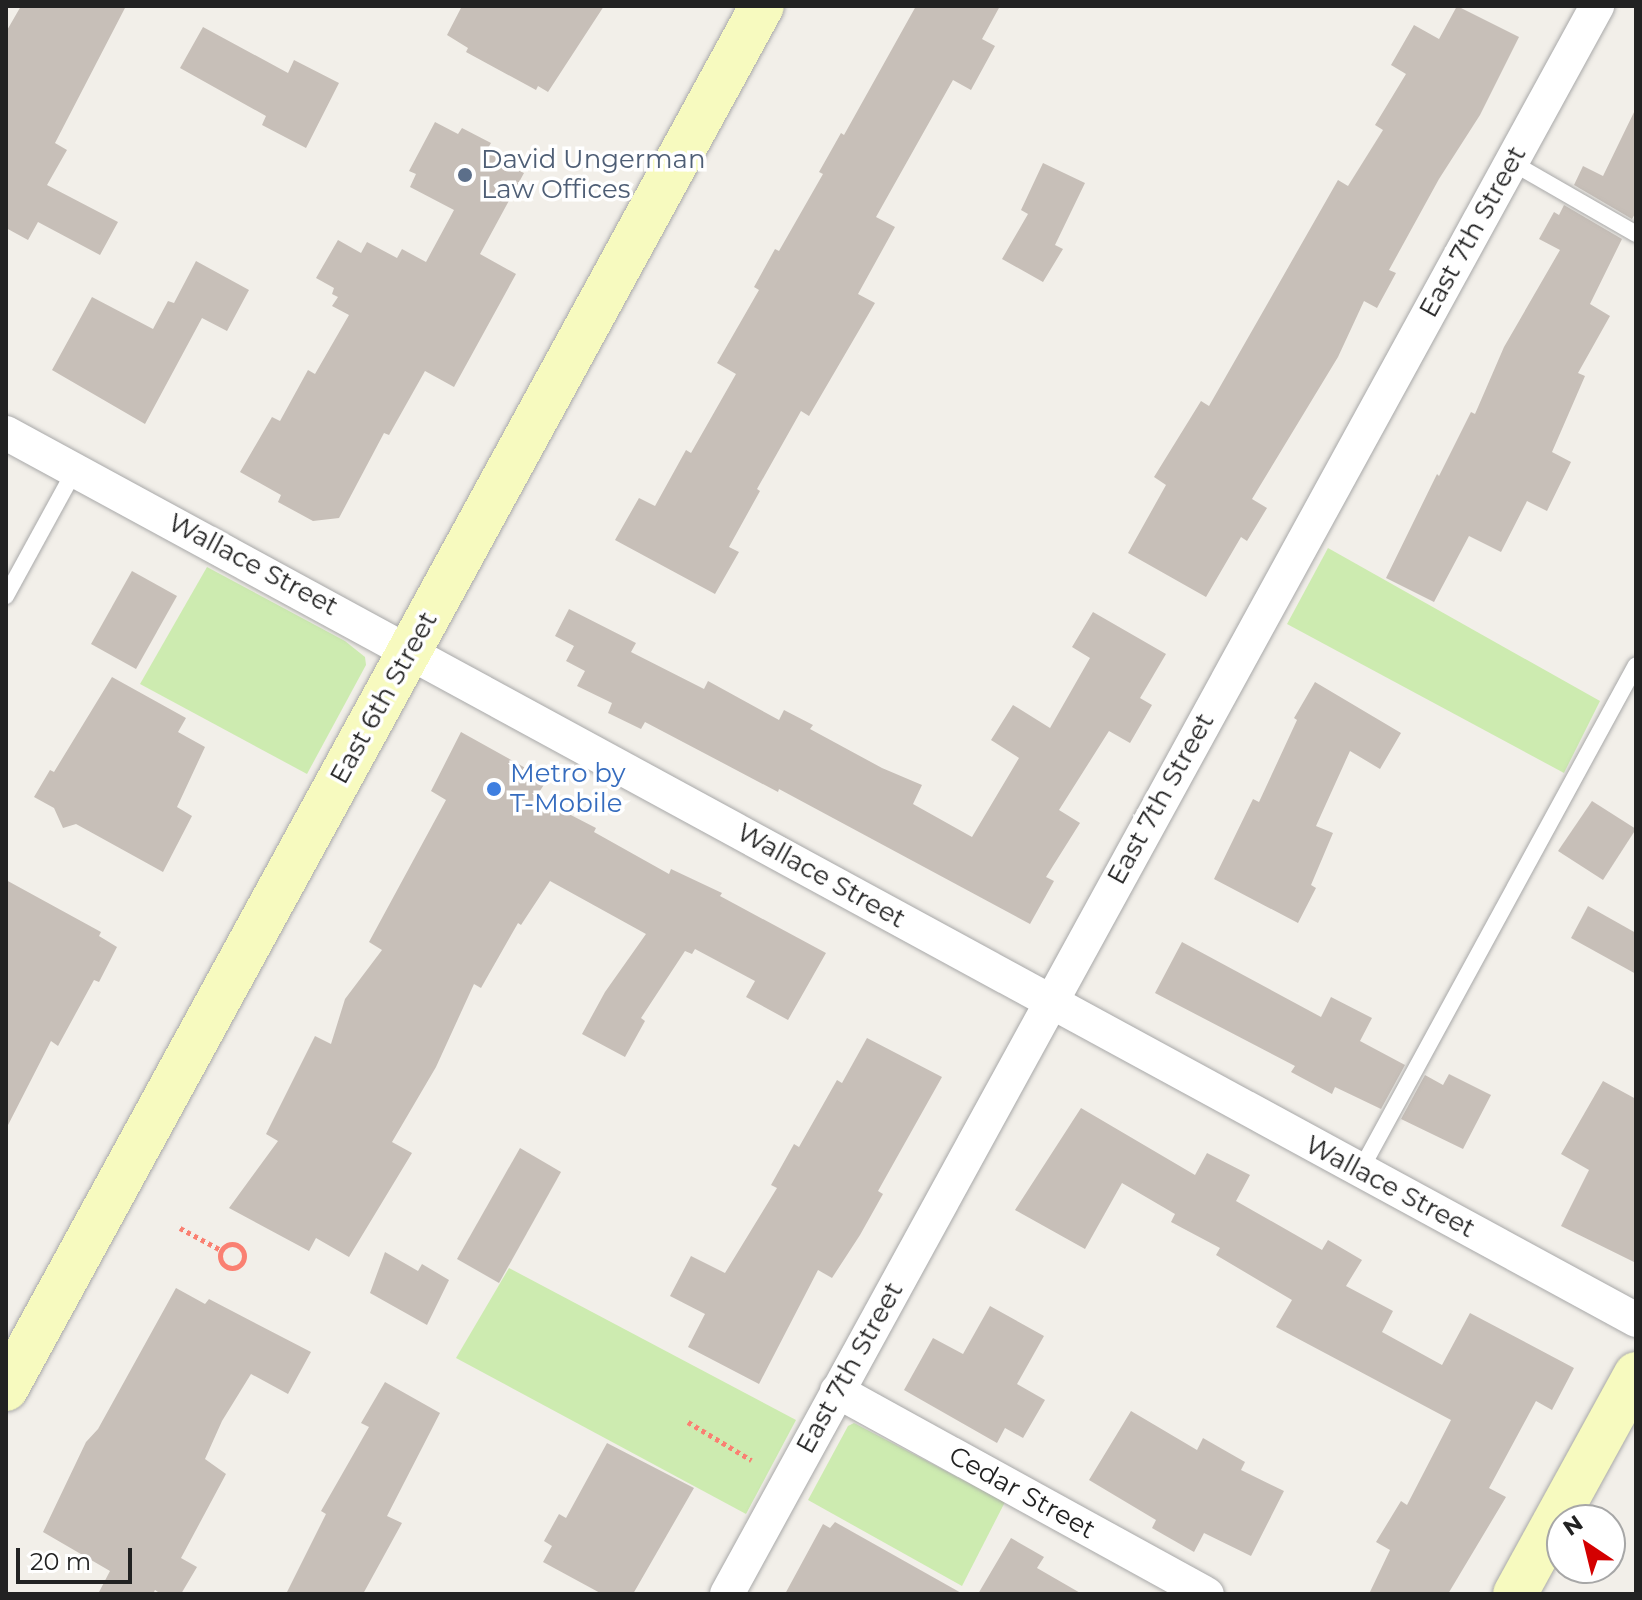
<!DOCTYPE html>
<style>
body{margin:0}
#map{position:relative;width:1642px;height:1600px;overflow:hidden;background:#f2efe9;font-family:Montserrat,sans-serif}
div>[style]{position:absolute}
.grass>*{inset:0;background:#cdebb0}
.building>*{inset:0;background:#c7bfb8}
.path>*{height:5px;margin-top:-2.5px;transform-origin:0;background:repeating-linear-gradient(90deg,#fa8072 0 4px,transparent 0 8px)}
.path>.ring{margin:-2.5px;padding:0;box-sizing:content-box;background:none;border:5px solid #fa8072;border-radius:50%}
.roads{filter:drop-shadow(0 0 2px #a9a9a9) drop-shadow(0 0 2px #a9a9a9)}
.lane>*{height:16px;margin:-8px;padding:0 8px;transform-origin:8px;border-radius:8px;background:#fff}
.street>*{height:34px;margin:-17px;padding:0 17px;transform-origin:17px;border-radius:17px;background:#fff}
.secondary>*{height:44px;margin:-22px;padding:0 22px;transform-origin:22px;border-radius:22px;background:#f7fabf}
.dots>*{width:22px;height:22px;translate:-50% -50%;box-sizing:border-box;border:4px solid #fff;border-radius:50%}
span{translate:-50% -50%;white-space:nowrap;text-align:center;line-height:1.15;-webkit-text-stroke:7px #fff;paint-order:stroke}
.service-label{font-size:26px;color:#4e5e75}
.left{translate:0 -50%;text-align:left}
.street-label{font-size:26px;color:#222}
.shop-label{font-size:26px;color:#366cbe}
.frame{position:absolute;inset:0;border:8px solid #222;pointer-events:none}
.north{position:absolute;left:1546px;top:1504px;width:80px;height:80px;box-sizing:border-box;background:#fff;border:2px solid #a7a7a7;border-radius:50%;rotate:325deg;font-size:22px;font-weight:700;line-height:32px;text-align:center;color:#222}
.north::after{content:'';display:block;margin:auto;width:28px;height:36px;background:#d40000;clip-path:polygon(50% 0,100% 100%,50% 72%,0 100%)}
.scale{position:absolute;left:16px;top:1548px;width:116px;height:36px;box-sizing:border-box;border:4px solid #222;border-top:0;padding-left:10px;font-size:24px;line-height:28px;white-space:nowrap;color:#222;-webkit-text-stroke:6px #fff;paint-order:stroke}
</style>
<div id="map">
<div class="grass">
<div style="clip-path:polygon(1328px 548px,1600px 701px,1564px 773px,1287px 624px)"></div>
<div style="clip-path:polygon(207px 567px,345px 641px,365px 657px,366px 665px,307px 774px,140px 684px)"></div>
<div style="clip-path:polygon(509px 1268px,796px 1420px,746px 1514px,456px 1358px)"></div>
<div style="clip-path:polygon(854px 1423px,1005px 1502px,962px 1586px,808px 1500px,848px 1426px)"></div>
</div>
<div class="building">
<div style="clip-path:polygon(21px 6px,126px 6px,55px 143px,67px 150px,47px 185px,118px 222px,100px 255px,38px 222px,28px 240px,6px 228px,6px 32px)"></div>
<div style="clip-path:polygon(462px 6px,604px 6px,548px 92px,538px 86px,536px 90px,466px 52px,468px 48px,447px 35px)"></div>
<div style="clip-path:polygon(916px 6px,1000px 6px,982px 39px,995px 46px,971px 90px,953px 80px,876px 217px,895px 227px,858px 294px,875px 303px,809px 416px,801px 411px,757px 489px,760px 491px,729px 547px,739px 552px,715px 594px,615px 540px,639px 498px,655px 506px,686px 450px,691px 453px,736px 374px,717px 363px,759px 290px,754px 287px,775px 249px,779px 251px,823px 174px,819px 172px,841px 133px,844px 135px)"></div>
<div style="clip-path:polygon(1457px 6px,1519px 37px,1480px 115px,1439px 179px,1389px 270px,1396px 273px,1377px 308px,1364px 301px,1338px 357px,1252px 499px,1267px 508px,1247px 541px,1241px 537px,1206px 597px,1128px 553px,1166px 485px,1154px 477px,1201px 401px,1209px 406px,1338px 180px,1348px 186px,1383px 130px,1375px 125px,1406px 74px,1391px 65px,1414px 25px,1439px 39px)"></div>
<div style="clip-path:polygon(203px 27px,288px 73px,294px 60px,339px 83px,306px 148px,262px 125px,266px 116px,180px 68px)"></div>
<div style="clip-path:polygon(1636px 108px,1636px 212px,1632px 219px,1574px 185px,1583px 166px,1603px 176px)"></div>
<div style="clip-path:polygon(435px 122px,458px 134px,462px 128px,491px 143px,488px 148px,516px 162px,513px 168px,524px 173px,480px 254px,516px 274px,454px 387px,425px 371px,389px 435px,384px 433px,339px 518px,313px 521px,278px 502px,281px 495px,240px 472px,272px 417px,280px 421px,308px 370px,315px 374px,349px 315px,332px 306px,338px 297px,332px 294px,334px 288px,316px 278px,338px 240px,361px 253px,367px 242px,397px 258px,402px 249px,426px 262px,454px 210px,410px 187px,416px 174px,409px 171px)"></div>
<div style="clip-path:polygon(1043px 163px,1085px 183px,1055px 245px,1063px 249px,1043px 282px,1002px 259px,1028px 214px,1021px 210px)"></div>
<div style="clip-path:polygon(1564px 205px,1622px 239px,1590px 304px,1610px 316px,1578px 373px,1585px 376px,1552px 452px,1571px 462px,1547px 511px,1527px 501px,1501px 552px,1469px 536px,1434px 602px,1386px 578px,1437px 474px,1439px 476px,1471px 412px,1475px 414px,1504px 347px,1560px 250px,1539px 239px,1554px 212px,1559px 215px)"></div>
<div style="clip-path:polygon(196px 261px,249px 290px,227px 331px,202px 318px,145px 424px,52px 370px,92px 297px,153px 329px,168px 301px,174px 303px)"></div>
<div style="clip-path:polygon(132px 571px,177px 596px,136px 669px,91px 644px)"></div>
<div style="clip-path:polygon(569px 609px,636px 643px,631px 652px,704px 689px,708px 681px,779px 720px,784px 710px,813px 725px,810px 729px,882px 768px,922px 785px,913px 804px,972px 837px,1019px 758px,991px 740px,1013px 705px,1050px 728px,1090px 658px,1072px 647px,1093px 612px,1166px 654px,1140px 698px,1152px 705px,1130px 743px,1109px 731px,1059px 810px,1080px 823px,1046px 877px,1054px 881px,1030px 924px,779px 789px,778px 792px,645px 722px,641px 729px,608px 713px,612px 703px,577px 686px,585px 671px,566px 661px,574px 646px,555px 636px)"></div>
<div style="clip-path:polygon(112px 677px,186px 718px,178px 732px,205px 747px,177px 807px,192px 816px,163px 872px,76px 824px,63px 828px,54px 808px,34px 797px,50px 770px,54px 772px)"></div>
<div style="clip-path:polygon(1315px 682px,1401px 733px,1380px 769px,1350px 751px,1316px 826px,1333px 833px,1311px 885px,1316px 888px,1298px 923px,1214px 879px,1253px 799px,1259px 802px,1297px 720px,1294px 718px)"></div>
<div style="clip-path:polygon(461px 732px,547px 780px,536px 797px,596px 828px,594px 832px,669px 874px,671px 869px,722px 893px,720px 896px,826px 953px,788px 1020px,746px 997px,755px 981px,695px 949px,692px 954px,685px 951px,641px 1018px,645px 1021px,625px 1057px,582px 1034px,605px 992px,646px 934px,550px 881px,521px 925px,518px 923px,481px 988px,474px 984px,436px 1067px,392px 1142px,412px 1153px,349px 1257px,316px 1238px,309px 1251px,229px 1208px,278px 1141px,266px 1134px,315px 1036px,331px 1044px,345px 999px,382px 950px,369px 942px,446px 800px,431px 791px)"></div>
<div style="clip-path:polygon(1592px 801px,1636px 829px,1603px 880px,1558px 851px)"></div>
<div style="clip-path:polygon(6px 880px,101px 932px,99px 936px,117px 947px,99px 982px,94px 980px,58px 1046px,51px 1041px,6px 1129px)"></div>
<div style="clip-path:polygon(1588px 906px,1636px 933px,1636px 974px,1571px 938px)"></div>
<div style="clip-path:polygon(1182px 942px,1321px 1017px,1331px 997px,1372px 1018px,1360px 1041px,1405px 1065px,1381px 1109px,1335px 1087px,1332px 1094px,1291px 1072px,1295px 1066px,1155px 993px)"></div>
<div style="clip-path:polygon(867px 1038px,942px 1077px,878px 1191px,883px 1194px,860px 1235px,832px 1278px,818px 1270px,759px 1384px,688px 1347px,705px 1314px,670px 1296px,691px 1256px,725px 1273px,777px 1188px,771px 1185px,794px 1144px,799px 1147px,837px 1080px,842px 1083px)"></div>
<div style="clip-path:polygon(1449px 1074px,1491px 1095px,1463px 1149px,1401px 1119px,1425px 1075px,1443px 1085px)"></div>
<div style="clip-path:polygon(1603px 1081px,1636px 1099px,1636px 1263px,1561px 1226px,1589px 1170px,1561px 1154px)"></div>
<div style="clip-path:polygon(1081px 1108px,1195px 1175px,1207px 1153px,1250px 1175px,1236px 1201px,1322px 1250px,1328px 1240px,1362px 1260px,1346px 1286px,1393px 1311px,1382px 1332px,1442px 1365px,1470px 1313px,1574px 1368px,1552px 1410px,1536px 1401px,1489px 1488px,1506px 1497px,1448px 1594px,1369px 1594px,1390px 1550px,1376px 1542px,1401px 1501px,1407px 1505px,1451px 1420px,1276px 1327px,1292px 1300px,1216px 1255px,1220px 1248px,1171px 1222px,1175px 1214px,1122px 1183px,1085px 1249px,1015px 1210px)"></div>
<div style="clip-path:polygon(520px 1148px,561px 1172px,499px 1283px,457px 1259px)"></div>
<div style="clip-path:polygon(385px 1252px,418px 1271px,422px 1264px,449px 1280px,427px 1325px,370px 1293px)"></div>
<div style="clip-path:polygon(176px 1288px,205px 1304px,209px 1299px,311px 1352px,288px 1394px,251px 1374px,222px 1421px,205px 1459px,226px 1474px,181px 1558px,197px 1567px,181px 1594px,161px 1594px,155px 1590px,153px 1594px,98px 1594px,110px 1571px,43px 1532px,86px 1442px,98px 1429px)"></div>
<div style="clip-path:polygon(990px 1306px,1044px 1336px,1017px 1384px,1045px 1400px,1023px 1438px,1005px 1428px,997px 1443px,904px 1390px,933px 1338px,963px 1354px)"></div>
<div style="clip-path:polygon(385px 1382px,440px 1413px,387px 1516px,402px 1523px,363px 1594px,286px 1594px,326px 1514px,321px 1511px,369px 1427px,361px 1423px)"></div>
<div style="clip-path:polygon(1131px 1411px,1197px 1450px,1203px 1438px,1245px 1462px,1241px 1470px,1284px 1491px,1251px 1556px,1204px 1533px,1194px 1552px,1152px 1528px,1156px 1520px,1089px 1480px)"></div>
<div style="clip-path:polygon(607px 1443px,694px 1488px,633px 1594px,602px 1594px,543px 1562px,552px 1546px,544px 1541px,559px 1514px,566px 1518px)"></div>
<div style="clip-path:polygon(835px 1522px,963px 1594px,785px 1594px,823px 1524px,830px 1528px)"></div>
<div style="clip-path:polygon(1011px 1538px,1044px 1557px,1037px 1568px,1082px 1594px,978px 1594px)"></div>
</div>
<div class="path">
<div style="left:180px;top:1228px;width:47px;rotate:28.2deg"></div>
<div class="ring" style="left:220px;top:1244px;width:19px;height:19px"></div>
<div style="left:688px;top:1422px;width:74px;rotate:31.1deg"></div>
</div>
<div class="roads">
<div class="lane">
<div style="left:1511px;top:162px;width:144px;rotate:29.9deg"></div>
<div style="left:6px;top:596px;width:144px;rotate:-61.3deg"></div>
<div style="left:1360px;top:1171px;width:576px;rotate:-61.39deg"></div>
</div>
<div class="street">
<div style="left:6px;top:433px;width:1856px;rotate:28.55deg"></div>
<div style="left:837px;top:1391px;width:422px;rotate:28.8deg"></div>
<div style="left:727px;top:1594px;width:1811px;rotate:-61.28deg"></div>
</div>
<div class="secondary">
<div style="left:6px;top:1389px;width:1576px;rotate:-61.34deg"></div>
<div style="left:1515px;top:1594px;width:251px;rotate:-61.2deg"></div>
</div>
</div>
<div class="dots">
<div style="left:465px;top:175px;background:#5c6f8a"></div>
<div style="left:494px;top:789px;background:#3f7fe0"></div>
</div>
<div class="service-label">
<span class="left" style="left:481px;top:175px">David Ungerman<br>Law Offices</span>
</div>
<div class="street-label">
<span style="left:1473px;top:232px;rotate:-61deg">East 7th Street</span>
<span style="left:253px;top:565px;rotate:28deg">Wallace Street</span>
<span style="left:384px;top:698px;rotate:-61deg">East 6th Street</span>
<span style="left:1161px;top:799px;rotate:-61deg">East 7th Street</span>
<span style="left:821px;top:876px;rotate:29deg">Wallace Street</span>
<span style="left:1390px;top:1187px;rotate:28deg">Wallace Street</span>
<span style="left:850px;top:1368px;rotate:-61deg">East 7th Street</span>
<span style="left:1022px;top:1493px;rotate:29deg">Cedar Street</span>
</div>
<div class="shop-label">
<span class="left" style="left:510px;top:789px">Metro by<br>T-Mobile</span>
</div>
<div class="frame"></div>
<div class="north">N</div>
<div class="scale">20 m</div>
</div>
